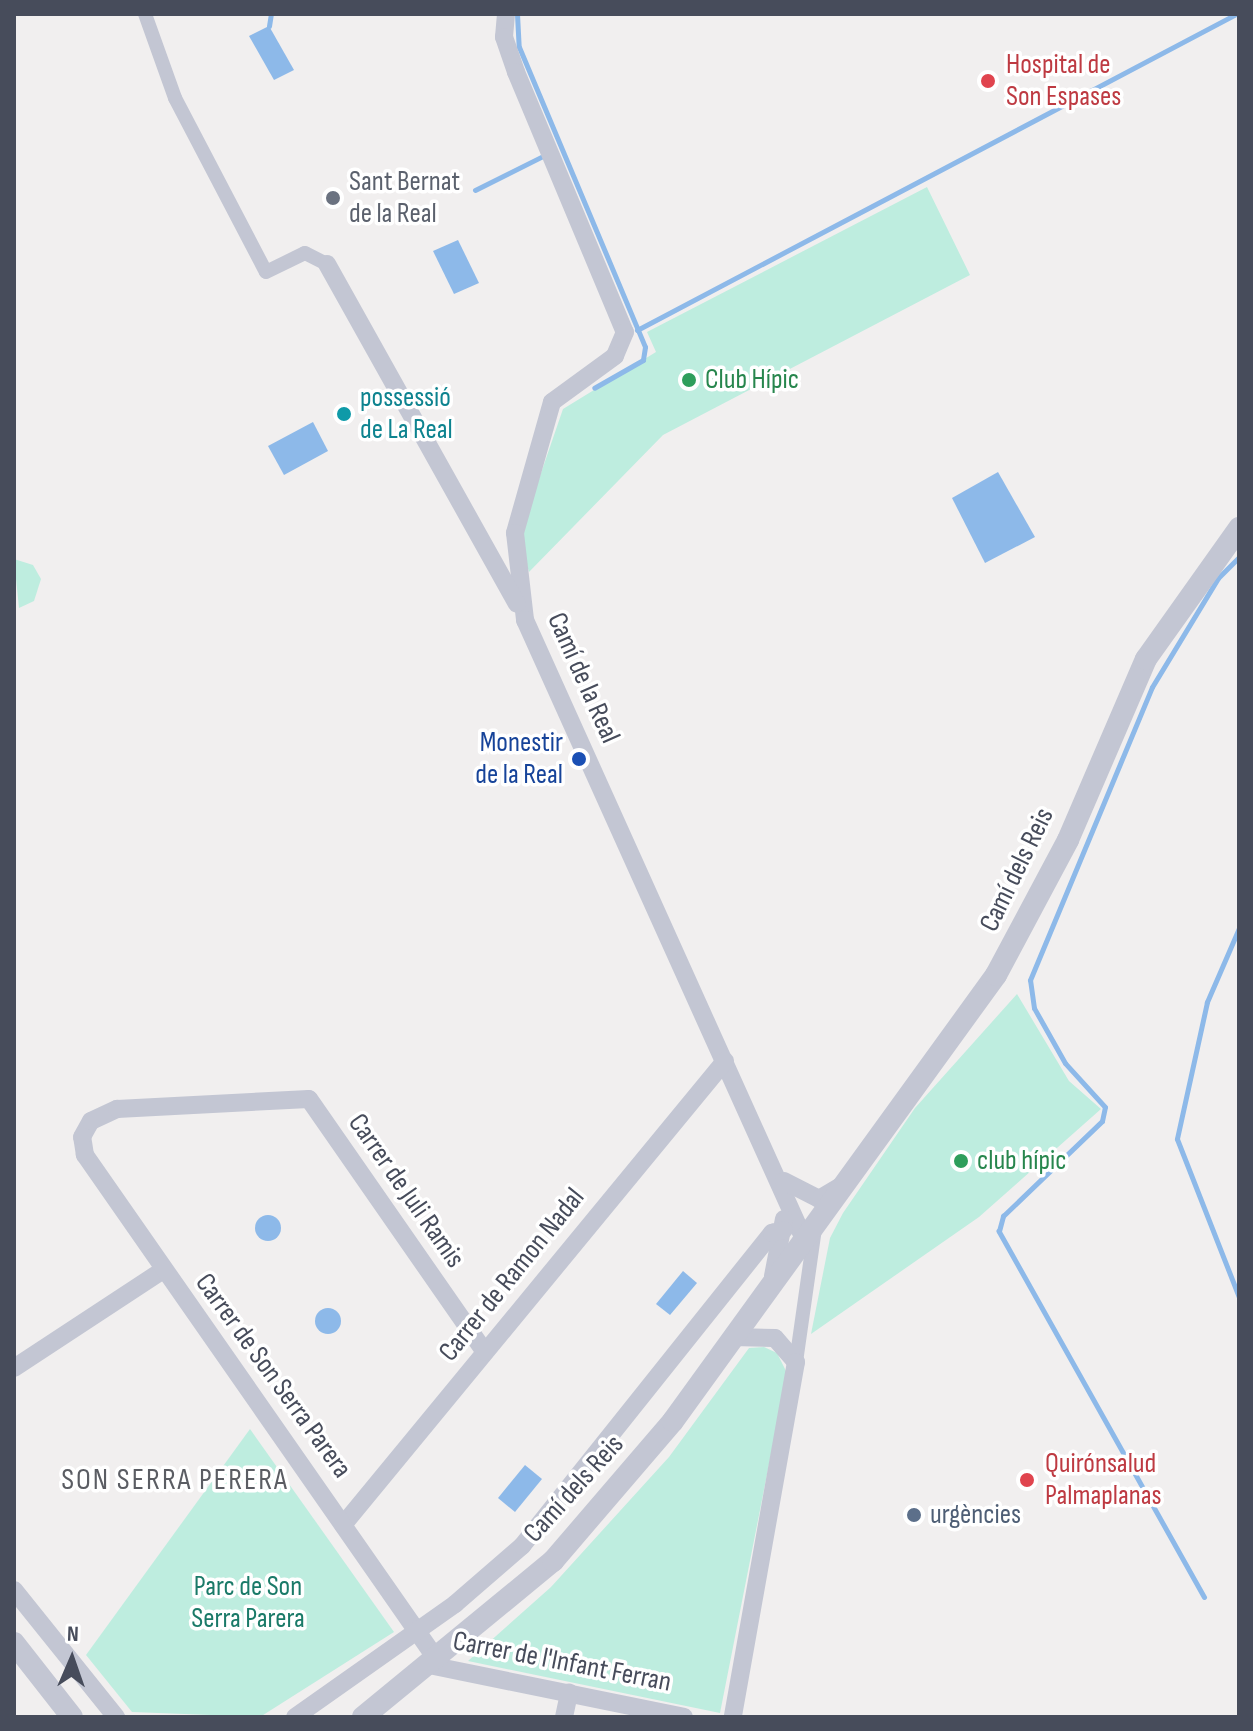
<!DOCTYPE html>
<meta charset="utf-8">
<style>
body{margin:0}
#map{position:relative;width:1253px;height:1731px;overflow:hidden;background:#f1efef;font-family:"Sofia Sans Condensed",sans-serif}
div>[style]{position:absolute}
.green>*{inset:0;background:#beeddf}
.water>*{inset:0;background:#8db9e9}
.round{border-radius:50%}
.stream>*{height:5px;margin:-2.5px;padding:0 2.5px;transform-origin:2.5px;border-radius:2.5px;background:#8db9e9}
.pedestrian>*{height:14px;margin:-7px;padding:0 7px;transform-origin:7px;border-radius:7px;background:#c3c6d3}
.minor>*{height:18px;margin:-9px;padding:0 9px;transform-origin:9px;border-radius:9px;background:#c3c6d3}
.tertiary>*{height:22px;margin:-11px;padding:0 11px;transform-origin:11px;border-radius:11px;background:#c3c6d3}
.dots>*{width:22px;height:22px;translate:-50% -50%;box-sizing:border-box;border:4px solid #fff;border-radius:50%}
span{translate:-50% -50%;white-space:nowrap;text-align:center;line-height:1.15;-webkit-text-stroke:7px #fff;paint-order:stroke}
.health-label{font-size:28px;color:#be3a42}
.left{translate:0 -50%;text-align:left}
.worship-label{font-size:28px;color:#5b616d}
.leisure-label{font-size:28px;color:#27864d}
.culture-label{font-size:28px;color:#0d838f}
.street-label{font-size:28px;color:#474c5b}
.transit-label{font-size:28px;color:#164399}
.right{translate:-100% -50%;text-align:right}
.service-label{font-size:28px;color:#4e5e75}
.park-label{font-size:28px;color:#1a7a68}
.neighbourhood-label{font-size:30px;color:#5b5d63;letter-spacing:2px}
.frame{position:absolute;inset:0;border:16px solid #474c5b;pointer-events:none}
.north{position:absolute;left:32px;top:1619px;width:80px;height:80px;-webkit-text-stroke:6px #fff;paint-order:stroke;rotate:2deg;font-size:22px;font-weight:700;line-height:32px;text-align:center;color:#474c5b}
.north::after{content:'';display:block;margin:auto;width:28px;height:36px;background:#474c5b;clip-path:polygon(50% 0,100% 100%,50% 72%,0 100%)}
</style>
<div id="map">
<div class="green">
<div style="clip-path:polygon(927px 187px,970px 275px,663px 435px,529px 572px,519px 537px,563px 409px,656px 352px,647px 332px)"></div>
<div style="clip-path:polygon(14px 559px,33px 565px,41px 579px,34px 601px,19px 608px)"></div>
<div style="clip-path:polygon(1017px 994px,1069px 1081px,1101px 1109px,979px 1217px,811px 1334px,830px 1238px,843px 1213px,915px 1108px)"></div>
<div style="clip-path:polygon(764px 1347px,777px 1353px,787px 1373px,720px 1713px,468px 1661px,551px 1587px,669px 1457px,749px 1348px)"></div>
<div style="clip-path:polygon(250px 1429px,394px 1632px,260px 1717px,132px 1712px,86px 1655px)"></div>
</div>
<div class="water">
<div style="clip-path:polygon(269px 26px,294px 70px,274px 80px,249px 36px)"></div>
<div style="clip-path:polygon(458px 240px,479px 283px,454px 294px,433px 251px)"></div>
<div style="clip-path:polygon(313px 422px,328px 451px,284px 475px,268px 446px)"></div>
<div style="clip-path:polygon(998px 472px,1035px 537px,985px 563px,952px 498px)"></div>
<div class="round" style="left:255px;top:1215px;width:26px;height:26px"></div>
<div style="clip-path:polygon(683px 1271px,697px 1283px,670px 1315px,656px 1304px)"></div>
<div class="round" style="left:315px;top:1308px;width:26px;height:26px"></div>
<div style="clip-path:polygon(525px 1465px,542px 1479px,515px 1512px,498px 1498px)"></div>
</div>
<div class="stream">
<div style="left:517px;top:14px;width:33px;rotate:87deg"></div>
<div style="left:519px;top:47px;width:325px;rotate:67.2deg"></div>
<div style="left:645px;top:347px;width:13px;rotate:99deg"></div>
<div style="left:643px;top:360px;width:56px;rotate:150.3deg"></div>
<div style="left:269px;top:26px;width:12px;rotate:-81deg"></div>
<div style="left:475px;top:190px;width:74px;rotate:-26.6deg"></div>
<div style="left:637px;top:330px;width:677px;rotate:-27.81deg"></div>
<div style="left:1239px;top:928px;width:81px;rotate:113.4deg"></div>
<div style="left:1207px;top:1002px;width:140px;rotate:102.4deg"></div>
<div style="left:1177px;top:1139px;width:170px;rotate:68.6deg"></div>
<div style="left:1204px;top:1597px;width:420px;rotate:-119.3deg"></div>
<div style="left:999px;top:1231px;width:16px;rotate:-75deg"></div>
<div style="left:1003px;top:1216px;width:137px;rotate:-43.8deg"></div>
<div style="left:1102px;top:1121px;width:14px;rotate:-78deg"></div>
<div style="left:1105px;top:1107px;width:59px;rotate:-132.3deg"></div>
<div style="left:1065px;top:1063px;width:63px;rotate:-119.4deg"></div>
<div style="left:1034px;top:1008px;width:28px;rotate:-98deg"></div>
<div style="left:1030px;top:980px;width:317px;rotate:-67.4deg"></div>
<div style="left:1152px;top:687px;width:127px;rotate:-58.8deg"></div>
<div style="left:1218px;top:578px;width:30px;rotate:-45deg"></div>
</div>
<div class="pedestrian">
<div style="left:145px;top:14px;width:89px;rotate:70.3deg"></div>
<div style="left:175px;top:98px;width:196px;rotate:62.4deg"></div>
<div style="left:266px;top:272px;width:43px;rotate:-26deg"></div>
<div style="left:305px;top:253px;width:25px;rotate:27deg"></div>
<div style="left:796px;top:1362px;width:134px;rotate:-81.9deg"></div>
</div>
<div class="minor">
<div style="left:506px;top:14px;width:23px;rotate:95deg"></div>
<div style="left:504px;top:37px;width:37px;rotate:71deg"></div>
<div style="left:516px;top:72px;width:282px;rotate:67.3deg"></div>
<div style="left:625px;top:332px;width:26px;rotate:113deg"></div>
<div style="left:615px;top:356px;width:78px;rotate:143.9deg"></div>
<div style="left:552px;top:402px;width:136px;rotate:105.8deg"></div>
<div style="left:515px;top:533px;width:88px;rotate:83.4deg"></div>
<div style="left:525px;top:620px;width:679px;rotate:65.74deg"></div>
<div style="left:327px;top:264px;width:389px;rotate:60.8deg"></div>
<div style="left:784px;top:1181px;width:39px;rotate:27deg"></div>
<div style="left:819px;top:1199px;width:27px;rotate:-31deg"></div>
<div style="left:773px;top:1276px;width:58px;rotate:-79.1deg"></div>
<div style="left:732px;top:1337px;width:43px;rotate:1.3deg"></div>
<div style="left:775px;top:1338px;width:32px;rotate:49deg"></div>
<div style="left:796px;top:1362px;width:361px;rotate:100.1deg"></div>
<div style="left:14px;top:1368px;width:178px;rotate:-33.3deg"></div>
<div style="left:343px;top:1525px;width:601px;rotate:-50.54deg"></div>
<div style="left:14px;top:1590px;width:163px;rotate:51.2deg"></div>
<div style="left:437px;top:1660px;width:616px;rotate:-124.88deg"></div>
<div style="left:85px;top:1155px;width:18px;rotate:-99deg"></div>
<div style="left:82px;top:1137px;width:18px;rotate:-61deg"></div>
<div style="left:91px;top:1121px;width:29px;rotate:-25deg"></div>
<div style="left:117px;top:1109px;width:192px;rotate:-3deg"></div>
<div style="left:309px;top:1099px;width:308px;rotate:55.2deg"></div>
<div style="left:429px;top:1665px;width:260px;rotate:11.5deg"></div>
<div style="left:295px;top:1717px;width:196px;rotate:-35.2deg"></div>
<div style="left:455px;top:1604px;width:89px;rotate:-40.9deg"></div>
<div style="left:522px;top:1546px;width:401px;rotate:-51.4deg"></div>
<div style="left:772px;top:1233px;width:12px;rotate:-14deg"></div>
<div style="left:564px;top:1717px;width:25px;rotate:-78deg"></div>
</div>
<div class="tertiary">
<div style="left:14px;top:1643px;width:94px;rotate:51.9deg"></div>
<div style="left:363px;top:1717px;width:246px;rotate:-39.4deg"></div>
<div style="left:553px;top:1561px;width:184px;rotate:-49.4deg"></div>
<div style="left:673px;top:1421px;width:551px;rotate:-54.09deg"></div>
<div style="left:996px;top:975px;width:153px;rotate:-61.9deg"></div>
<div style="left:1068px;top:840px;width:197px;rotate:-66.7deg"></div>
<div style="left:1146px;top:659px;width:161px;rotate:-54.6deg"></div>
</div>
<div class="dots">
<div style="left:988px;top:81px;background:#e0444e"></div>
<div style="left:333px;top:198px;background:#6b7280"></div>
<div style="left:689px;top:380px;background:#2e9e5b"></div>
<div style="left:344px;top:414px;background:#0f9aa8"></div>
<div style="left:579px;top:759px;background:#1a4fb4"></div>
<div style="left:961px;top:1161px;background:#2e9e5b"></div>
<div style="left:1027px;top:1480px;background:#e0444e"></div>
<div style="left:914px;top:1515px;background:#5c6f8a"></div>
</div>
<div class="health-label">
<span class="left" style="left:1006px;top:81px">Hospital de<br>Son Espases</span>
<span class="left" style="left:1045px;top:1480px">Quirónsalud<br>Palmaplanas</span>
</div>
<div class="worship-label">
<span class="left" style="left:349px;top:198px">Sant Bernat<br>de la Real</span>
</div>
<div class="leisure-label">
<span class="left" style="left:705px;top:380px">Club Hípic</span>
<span class="left" style="left:977px;top:1161px">club hípic</span>
</div>
<div class="culture-label">
<span class="left" style="left:360px;top:414px">possessió<br>de La Real</span>
</div>
<div class="street-label">
<span style="left:583px;top:678px;rotate:66deg">Camí de la Real</span>
<span style="left:1017px;top:870px;rotate:-64deg">Camí dels Reis</span>
<span style="left:406px;top:1191px;rotate:55deg">Carrer de Juli Ramis</span>
<span style="left:512px;top:1275px;rotate:-51deg">Carrer de Ramon Nadal</span>
<span style="left:273px;top:1376px;rotate:54deg">Carrer de Son Serra Parera</span>
<span style="left:574px;top:1489px;rotate:-48deg">Camí dels Reis</span>
<span style="left:562px;top:1662px;rotate:11deg">Carrer de l'Infant Ferran</span>
</div>
<div class="transit-label">
<span class="right" style="left:563px;top:759px">Monestir<br>de la Real</span>
</div>
<div class="service-label">
<span class="left" style="left:930px;top:1515px">urgències</span>
</div>
<div class="park-label">
<span style="left:248px;top:1603px">Parc de Son<br>Serra Parera</span>
</div>
<div class="neighbourhood-label">
<span style="left:175px;top:1480px">SON SERRA PERERA</span>
</div>
<div class="frame"></div>
<div class="north">N</div>
</div>
